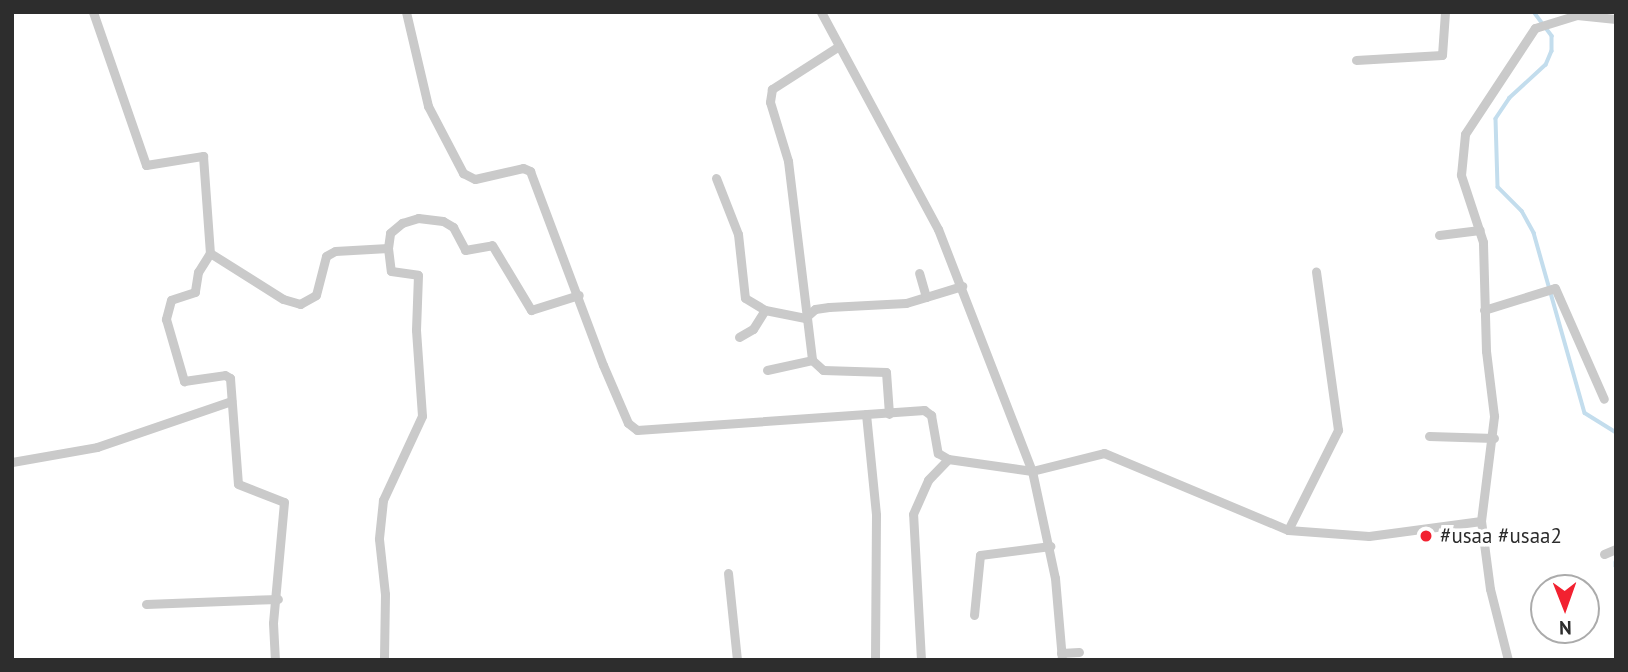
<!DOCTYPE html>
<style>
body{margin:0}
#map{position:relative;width:1628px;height:672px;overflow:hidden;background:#fff;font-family:"PT Sans",sans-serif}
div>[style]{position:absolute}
.stream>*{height:3.5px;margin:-1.75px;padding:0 1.75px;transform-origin:1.75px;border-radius:1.75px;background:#c3dded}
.minor>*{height:9px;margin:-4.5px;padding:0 4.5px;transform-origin:4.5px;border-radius:4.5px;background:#cacaca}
.dots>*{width:19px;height:19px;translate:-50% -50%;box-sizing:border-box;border:4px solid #fff;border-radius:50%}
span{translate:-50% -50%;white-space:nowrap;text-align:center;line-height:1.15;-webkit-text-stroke:7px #fff;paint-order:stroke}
.poi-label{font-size:21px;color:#2d2d2d}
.left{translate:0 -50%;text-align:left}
.frame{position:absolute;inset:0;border:14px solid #2d2d2d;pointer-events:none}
.north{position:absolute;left:1530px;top:574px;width:70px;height:70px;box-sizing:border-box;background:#fff;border:2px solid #ababab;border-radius:50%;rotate:179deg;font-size:19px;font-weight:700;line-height:28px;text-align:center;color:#2d2d2d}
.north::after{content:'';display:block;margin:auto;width:24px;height:32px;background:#f22130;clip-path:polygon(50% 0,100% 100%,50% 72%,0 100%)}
</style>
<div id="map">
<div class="stream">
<div style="left:1534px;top:12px;width:30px;rotate:53deg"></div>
<div style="left:1552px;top:36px;width:15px;rotate:90deg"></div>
<div style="left:1552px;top:51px;width:15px;rotate:113deg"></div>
<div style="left:1546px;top:65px;width:49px;rotate:137.5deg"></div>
<div style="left:1510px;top:98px;width:25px;rotate:124deg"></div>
<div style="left:1496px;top:119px;width:68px;rotate:88.3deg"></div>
<div style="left:1498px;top:187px;width:34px;rotate:45deg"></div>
<div style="left:1522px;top:211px;width:25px;rotate:61deg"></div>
<div style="left:1534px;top:233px;width:187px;rotate:74.2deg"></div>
<div style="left:1585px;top:413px;width:36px;rotate:32deg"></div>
<div style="left:1616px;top:562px;width:4px;rotate:90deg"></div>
</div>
<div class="minor">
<div style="left:93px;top:12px;width:162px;rotate:70.9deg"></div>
<div style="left:146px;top:165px;width:58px;rotate:-9deg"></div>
<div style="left:203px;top:156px;width:97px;rotate:85.9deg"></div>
<div style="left:210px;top:253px;width:86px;rotate:32.2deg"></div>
<div style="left:283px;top:299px;width:18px;rotate:16deg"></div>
<div style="left:300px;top:304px;width:18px;rotate:-29deg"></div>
<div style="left:316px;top:295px;width:40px;rotate:-75.6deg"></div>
<div style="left:326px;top:256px;width:10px;rotate:-29deg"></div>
<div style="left:335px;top:251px;width:53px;rotate:-3.2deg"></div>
<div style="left:388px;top:248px;width:23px;rotate:83deg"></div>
<div style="left:391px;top:271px;width:27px;rotate:8deg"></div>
<div style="left:418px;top:275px;width:55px;rotate:92.1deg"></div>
<div style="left:416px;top:330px;width:86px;rotate:86deg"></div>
<div style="left:422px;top:416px;width:93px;rotate:114.9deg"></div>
<div style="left:383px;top:500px;width:39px;rotate:96deg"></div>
<div style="left:379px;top:539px;width:55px;rotate:83.8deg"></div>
<div style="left:385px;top:594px;width:66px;rotate:90.9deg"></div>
<div style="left:406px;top:12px;width:97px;rotate:76.8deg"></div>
<div style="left:428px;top:106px;width:76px;rotate:62.4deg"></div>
<div style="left:463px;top:173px;width:13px;rotate:27deg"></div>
<div style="left:475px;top:179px;width:49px;rotate:-12.9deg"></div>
<div style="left:523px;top:168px;width:8px;rotate:23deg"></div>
<div style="left:530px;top:171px;width:207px;rotate:69.4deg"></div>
<div style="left:603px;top:365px;width:63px;rotate:66.7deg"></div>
<div style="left:628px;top:423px;width:11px;rotate:38deg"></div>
<div style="left:637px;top:430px;width:288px;rotate:-4deg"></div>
<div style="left:924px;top:410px;width:9px;rotate:36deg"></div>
<div style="left:931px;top:415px;width:39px;rotate:80deg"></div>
<div style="left:938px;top:453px;width:12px;rotate:31deg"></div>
<div style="left:948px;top:459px;width:85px;rotate:8.1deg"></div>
<div style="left:1032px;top:471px;width:74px;rotate:-14deg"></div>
<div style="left:1104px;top:453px;width:199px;rotate:22.7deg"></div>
<div style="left:1288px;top:530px;width:81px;rotate:4.2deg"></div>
<div style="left:1369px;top:536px;width:113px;rotate:-7.6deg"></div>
<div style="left:821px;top:12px;width:247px;rotate:61.7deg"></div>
<div style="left:938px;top:229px;width:260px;rotate:68.8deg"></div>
<div style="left:1032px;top:471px;width:109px;rotate:77.9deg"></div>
<div style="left:1055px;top:578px;width:82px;rotate:85.1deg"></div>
<div style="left:839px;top:46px;width:80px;rotate:147.3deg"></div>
<div style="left:772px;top:89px;width:13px;rotate:99deg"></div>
<div style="left:770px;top:102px;width:62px;rotate:73deg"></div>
<div style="left:788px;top:161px;width:200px;rotate:83.1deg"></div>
<div style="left:812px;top:360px;width:15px;rotate:42deg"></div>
<div style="left:823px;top:370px;width:63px;rotate:1.8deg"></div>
<div style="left:886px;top:372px;width:42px;rotate:85.9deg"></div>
<div style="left:1356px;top:60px;width:86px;rotate:-3.3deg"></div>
<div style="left:1442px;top:55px;width:43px;rotate:-86deg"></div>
<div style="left:716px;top:178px;width:60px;rotate:68.6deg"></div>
<div style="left:738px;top:234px;width:64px;rotate:83.8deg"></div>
<div style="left:745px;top:298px;width:23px;rotate:31deg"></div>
<div style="left:765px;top:310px;width:41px;rotate:11.3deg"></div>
<div style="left:805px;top:318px;width:13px;rotate:-42deg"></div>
<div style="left:815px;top:309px;width:14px;rotate:-8deg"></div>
<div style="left:829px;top:307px;width:77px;rotate:-3deg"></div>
<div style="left:906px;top:303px;width:21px;rotate:-17deg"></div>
<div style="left:926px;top:297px;width:25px;rotate:-106deg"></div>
<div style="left:1439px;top:235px;width:41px;rotate:-7deg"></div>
<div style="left:388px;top:248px;width:15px;rotate:-82deg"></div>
<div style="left:390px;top:233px;width:16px;rotate:-40deg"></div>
<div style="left:402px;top:223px;width:17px;rotate:-17deg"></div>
<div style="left:418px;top:218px;width:25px;rotate:7deg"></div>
<div style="left:443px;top:221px;width:12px;rotate:31deg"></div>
<div style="left:453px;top:227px;width:26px;rotate:62deg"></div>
<div style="left:465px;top:250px;width:27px;rotate:-10deg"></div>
<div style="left:492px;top:245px;width:76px;rotate:59deg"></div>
<div style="left:531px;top:310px;width:50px;rotate:-17.4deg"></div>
<div style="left:210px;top:253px;width:22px;rotate:122deg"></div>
<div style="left:198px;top:272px;width:20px;rotate:99deg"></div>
<div style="left:195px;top:292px;width:25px;rotate:162deg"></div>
<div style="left:171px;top:300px;width:20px;rotate:105deg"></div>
<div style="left:166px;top:319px;width:65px;rotate:73.8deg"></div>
<div style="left:184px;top:381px;width:41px;rotate:-8.3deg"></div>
<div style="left:225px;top:375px;width:6px;rotate:31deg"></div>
<div style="left:230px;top:378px;width:106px;rotate:85.7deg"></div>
<div style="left:238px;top:484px;width:49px;rotate:21.4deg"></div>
<div style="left:284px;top:502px;width:121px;rotate:95.2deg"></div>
<div style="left:273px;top:623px;width:37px;rotate:87deg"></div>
<div style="left:926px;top:297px;width:38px;rotate:-17deg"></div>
<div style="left:1484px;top:310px;width:74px;rotate:-17.2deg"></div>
<div style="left:1555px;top:288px;width:121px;rotate:66.2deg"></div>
<div style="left:739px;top:337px;width:16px;rotate:-30deg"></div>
<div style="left:753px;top:329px;width:22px;rotate:-58deg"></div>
<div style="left:767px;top:370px;width:46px;rotate:-12.5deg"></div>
<div style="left:866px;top:414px;width:101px;rotate:84.3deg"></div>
<div style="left:876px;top:515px;width:145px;rotate:90.4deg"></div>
<div style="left:1429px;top:436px;width:65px;rotate:1.8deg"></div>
<div style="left:12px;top:462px;width:86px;rotate:-10deg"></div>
<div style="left:97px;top:447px;width:142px;rotate:-18.9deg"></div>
<div style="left:1288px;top:530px;width:112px;rotate:-63.4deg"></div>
<div style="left:1338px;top:430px;width:160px;rotate:-97.9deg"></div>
<div style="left:1604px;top:554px;width:13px;rotate:-23deg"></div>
<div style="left:728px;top:573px;width:87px;rotate:84.1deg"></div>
<div style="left:146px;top:604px;width:132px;rotate:-2.2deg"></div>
<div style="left:974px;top:615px;width:60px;rotate:-84.3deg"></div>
<div style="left:980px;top:555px;width:71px;rotate:-7.3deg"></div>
<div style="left:1061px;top:653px;width:18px;rotate:-3deg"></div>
<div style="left:921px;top:660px;width:146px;rotate:-93.1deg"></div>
<div style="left:913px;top:514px;width:37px;rotate:-66deg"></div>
<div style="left:928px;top:480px;width:29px;rotate:-46deg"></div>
<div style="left:1508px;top:660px;width:73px;rotate:-104.2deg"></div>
<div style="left:1490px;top:589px;width:69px;rotate:-97.5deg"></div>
<div style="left:1481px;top:521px;width:106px;rotate:-82.9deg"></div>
<div style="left:1494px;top:416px;width:65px;rotate:-97deg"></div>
<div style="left:1486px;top:351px;width:109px;rotate:-91.6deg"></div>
<div style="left:1483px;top:242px;width:71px;rotate:-108.2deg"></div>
<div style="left:1461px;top:175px;width:41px;rotate:-84.4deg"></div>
<div style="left:1465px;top:134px;width:127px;rotate:-56.6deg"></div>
<div style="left:1535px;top:28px;width:44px;rotate:-17.2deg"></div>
<div style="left:1577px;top:15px;width:39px;rotate:6deg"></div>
</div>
<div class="dots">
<div style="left:1426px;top:536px;background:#f22130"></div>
</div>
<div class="poi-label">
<span class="left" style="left:1440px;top:536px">#usaa #usaa2</span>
</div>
<div class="frame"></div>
<div class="north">N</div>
</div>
